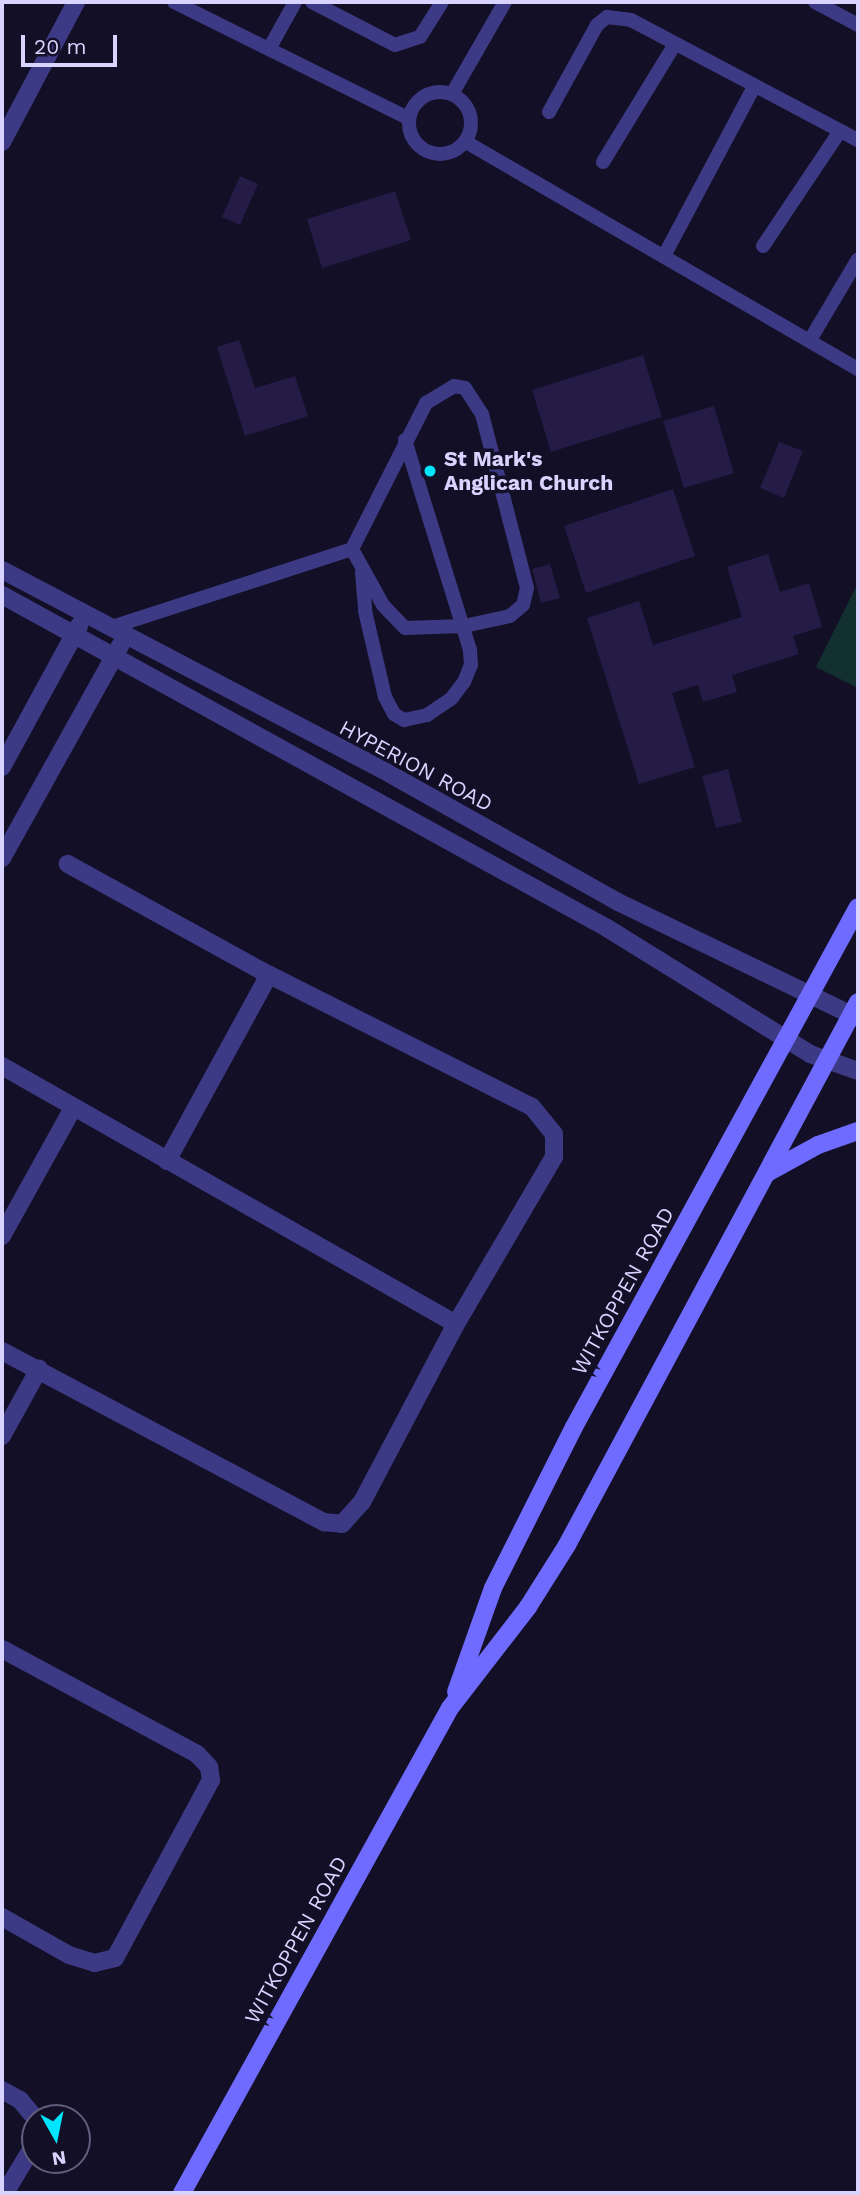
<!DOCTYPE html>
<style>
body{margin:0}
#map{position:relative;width:860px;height:2195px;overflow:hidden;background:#130f26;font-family:"Work Sans",sans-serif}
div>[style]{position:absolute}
.green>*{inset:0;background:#12302f}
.building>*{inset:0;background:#241b47}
.service>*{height:14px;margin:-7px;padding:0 7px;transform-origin:7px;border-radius:7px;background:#3d3a85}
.service>.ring{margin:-7px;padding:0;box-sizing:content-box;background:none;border:14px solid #3d3a85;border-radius:50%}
.minor>*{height:18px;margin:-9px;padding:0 9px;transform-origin:9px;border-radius:9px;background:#3d3a85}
.secondary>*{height:18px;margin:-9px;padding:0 9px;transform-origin:9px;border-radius:9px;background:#6f6bff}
.dots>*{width:19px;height:19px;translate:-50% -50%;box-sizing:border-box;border:4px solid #130f26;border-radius:50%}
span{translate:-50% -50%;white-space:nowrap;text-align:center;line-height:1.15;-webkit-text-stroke:7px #130f26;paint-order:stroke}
.poi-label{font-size:21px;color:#d9d4ff;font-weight:700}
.left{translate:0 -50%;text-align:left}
.street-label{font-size:21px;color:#d9d4ff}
.frame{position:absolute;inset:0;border:4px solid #d9d4ff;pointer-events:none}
.north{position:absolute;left:21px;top:2104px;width:70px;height:70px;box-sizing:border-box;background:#130f26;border:2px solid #625e7d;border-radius:50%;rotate:171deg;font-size:19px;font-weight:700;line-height:28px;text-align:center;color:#d9d4ff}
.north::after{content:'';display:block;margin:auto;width:24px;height:32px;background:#00e5ff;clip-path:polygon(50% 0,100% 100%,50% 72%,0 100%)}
.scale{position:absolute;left:21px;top:35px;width:96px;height:32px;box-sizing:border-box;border:4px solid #d9d4ff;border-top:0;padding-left:9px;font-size:21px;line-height:24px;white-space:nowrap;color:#d9d4ff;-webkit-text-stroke:5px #130f26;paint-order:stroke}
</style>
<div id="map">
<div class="green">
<div style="clip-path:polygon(858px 583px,858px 688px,816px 667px)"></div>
</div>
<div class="building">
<div style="clip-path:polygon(240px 176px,258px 184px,240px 225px,222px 217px)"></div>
<div style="clip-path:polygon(395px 191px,411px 240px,322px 268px,307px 219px)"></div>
<div style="clip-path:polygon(239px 340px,255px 388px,295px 376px,308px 416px,245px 436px,217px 347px)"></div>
<div style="clip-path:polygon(643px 355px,662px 417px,551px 452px,532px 390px)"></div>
<div style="clip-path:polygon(714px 406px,734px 473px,684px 488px,663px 421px)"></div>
<div style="clip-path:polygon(779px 442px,803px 451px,784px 498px,760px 488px)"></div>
<div style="clip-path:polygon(673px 489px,695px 556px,586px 593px,564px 526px)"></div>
<div style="clip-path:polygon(768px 554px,780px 592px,809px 583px,822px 627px,793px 636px,799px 654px,732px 675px,737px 692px,703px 702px,698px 685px,672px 693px,695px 767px,639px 784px,587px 618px,639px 601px,653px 645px,742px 617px,727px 567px)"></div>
<div style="clip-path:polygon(550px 564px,560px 598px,541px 603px,532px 569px)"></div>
<div style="clip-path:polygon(728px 769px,742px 822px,716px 828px,702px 776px)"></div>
</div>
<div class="service">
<div style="left:174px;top:2px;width:261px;rotate:26.4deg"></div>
<div style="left:312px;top:2px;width:93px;rotate:27.4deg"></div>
<div style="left:395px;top:45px;width:26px;rotate:-18deg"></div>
<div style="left:420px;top:37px;width:41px;rotate:-57.8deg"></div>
<div style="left:815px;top:2px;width:49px;rotate:28.1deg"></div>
<div style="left:269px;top:49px;width:54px;rotate:-61deg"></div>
<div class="ring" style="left:409px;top:92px;width:48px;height:48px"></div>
<div style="left:452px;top:94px;width:106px;rotate:-60.1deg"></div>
<div style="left:549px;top:112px;width:99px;rotate:-61.1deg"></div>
<div style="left:597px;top:25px;width:13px;rotate:-39deg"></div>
<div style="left:607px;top:17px;width:24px;rotate:7deg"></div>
<div style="left:631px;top:20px;width:257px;rotate:27.9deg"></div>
<div style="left:466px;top:142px;width:453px;rotate:30.1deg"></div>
<div style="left:603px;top:162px;width:138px;rotate:-58.6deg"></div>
<div style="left:763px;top:246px;width:138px;rotate:-56.2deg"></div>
<div style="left:664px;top:256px;width:191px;rotate:-62deg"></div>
<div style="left:810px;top:340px;width:94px;rotate:-59.3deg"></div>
<div style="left:362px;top:573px;width:38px;rotate:85deg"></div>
<div style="left:365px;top:611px;width:88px;rotate:76.9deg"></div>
<div style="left:385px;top:697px;width:19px;rotate:62deg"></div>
<div style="left:394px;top:714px;width:12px;rotate:31deg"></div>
<div style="left:404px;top:720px;width:24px;rotate:-12deg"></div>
<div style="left:427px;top:715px;width:29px;rotate:-34deg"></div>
<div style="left:451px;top:699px;width:21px;rotate:-53deg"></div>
<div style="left:464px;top:682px;width:18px;rotate:-68deg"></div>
<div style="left:471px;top:665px;width:15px;rotate:-94deg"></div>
<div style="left:470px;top:650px;width:220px;rotate:-107.2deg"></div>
<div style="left:109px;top:628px;width:256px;rotate:-18deg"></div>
<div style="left:352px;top:549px;width:164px;rotate:-63.1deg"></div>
<div style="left:426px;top:403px;width:33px;rotate:-31deg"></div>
<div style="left:454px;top:386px;width:11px;rotate:10deg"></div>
<div style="left:465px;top:388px;width:31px;rotate:57deg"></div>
<div style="left:482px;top:414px;width:180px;rotate:75.5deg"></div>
<div style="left:527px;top:588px;width:17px;rotate:103deg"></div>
<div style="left:523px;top:605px;width:17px;rotate:140deg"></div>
<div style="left:510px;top:616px;width:47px;rotate:167.7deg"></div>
<div style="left:464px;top:626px;width:59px;rotate:178.1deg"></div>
<div style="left:405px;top:628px;width:32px;rotate:-134deg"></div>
<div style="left:383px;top:605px;width:64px;rotate:-119deg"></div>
</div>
<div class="minor">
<div style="left:2px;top:142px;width:158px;rotate:-62.1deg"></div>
<div style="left:2px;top:570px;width:438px;rotate:27.7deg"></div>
<div style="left:390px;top:774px;width:261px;rotate:29.3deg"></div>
<div style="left:618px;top:902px;width:267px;rotate:25.8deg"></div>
<div style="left:2px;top:595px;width:691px;rotate:28.83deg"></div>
<div style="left:607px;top:928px;width:239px;rotate:31.8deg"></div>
<div style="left:810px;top:1054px;width:51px;rotate:19.5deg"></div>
<div style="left:2px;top:767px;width:161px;rotate:-61.4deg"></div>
<div style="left:2px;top:858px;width:243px;rotate:-60.9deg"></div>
<div style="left:2px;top:1066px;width:522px;rotate:29.61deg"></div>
<div style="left:167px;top:1161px;width:212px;rotate:-61.3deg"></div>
<div style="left:2px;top:1236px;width:146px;rotate:-61deg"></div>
<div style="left:2px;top:1351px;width:365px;rotate:28deg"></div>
<div style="left:324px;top:1522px;width:18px;rotate:6deg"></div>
<div style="left:342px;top:1524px;width:30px;rotate:-48deg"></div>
<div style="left:362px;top:1502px;width:201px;rotate:-62.2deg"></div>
<div style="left:456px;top:1324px;width:194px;rotate:-59.6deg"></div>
<div style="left:554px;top:1157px;width:23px;rotate:-90deg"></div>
<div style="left:554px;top:1134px;width:35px;rotate:-129deg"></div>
<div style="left:532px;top:1107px;width:294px;rotate:-153.3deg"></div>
<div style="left:269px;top:975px;width:230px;rotate:-151.1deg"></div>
<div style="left:2px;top:1436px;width:77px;rotate:-61.1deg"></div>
<div style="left:2px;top:1649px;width:221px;rotate:28.3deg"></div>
<div style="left:197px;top:1754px;width:18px;rotate:47deg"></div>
<div style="left:209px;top:1767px;width:13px;rotate:81deg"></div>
<div style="left:211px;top:1780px;width:202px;rotate:118.3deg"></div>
<div style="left:115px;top:1958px;width:21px;rotate:166deg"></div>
<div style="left:95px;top:1963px;width:27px;rotate:-163deg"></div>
<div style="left:69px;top:1955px;width:77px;rotate:-150.4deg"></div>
<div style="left:2px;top:2090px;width:21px;rotate:29deg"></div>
<div style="left:20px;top:2100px;width:23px;rotate:50deg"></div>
<div style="left:5px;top:2193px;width:58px;rotate:-59deg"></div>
</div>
<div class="secondary">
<div style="left:767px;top:1173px;width:58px;rotate:-28.8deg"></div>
<div style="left:818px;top:1145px;width:42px;rotate:-19.3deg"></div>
<div style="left:456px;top:1692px;width:110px;rotate:-70.4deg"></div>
<div style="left:493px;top:1588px;width:180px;rotate:-63.3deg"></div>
<div style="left:574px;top:1427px;width:592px;rotate:-61.36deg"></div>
<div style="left:182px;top:2193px;width:554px;rotate:-61.08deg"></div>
<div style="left:450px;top:1708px;width:128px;rotate:-52.3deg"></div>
<div style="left:528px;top:1607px;width:73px;rotate:-57.8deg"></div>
<div style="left:567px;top:1545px;width:616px;rotate:-61.81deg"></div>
</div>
<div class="dots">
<div style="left:430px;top:471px;background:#00e5ff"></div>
</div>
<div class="poi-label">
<span class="left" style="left:444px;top:471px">St Mark's<br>Anglican Church</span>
</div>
<div class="street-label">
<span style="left:416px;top:766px;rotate:28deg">HYPERION ROAD</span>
<span style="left:623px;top:1291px;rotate:-61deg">WITKOPPEN ROAD</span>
<span style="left:296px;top:1940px;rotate:-61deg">WITKOPPEN ROAD</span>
</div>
<div class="frame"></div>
<div class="north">N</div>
<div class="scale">20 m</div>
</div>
